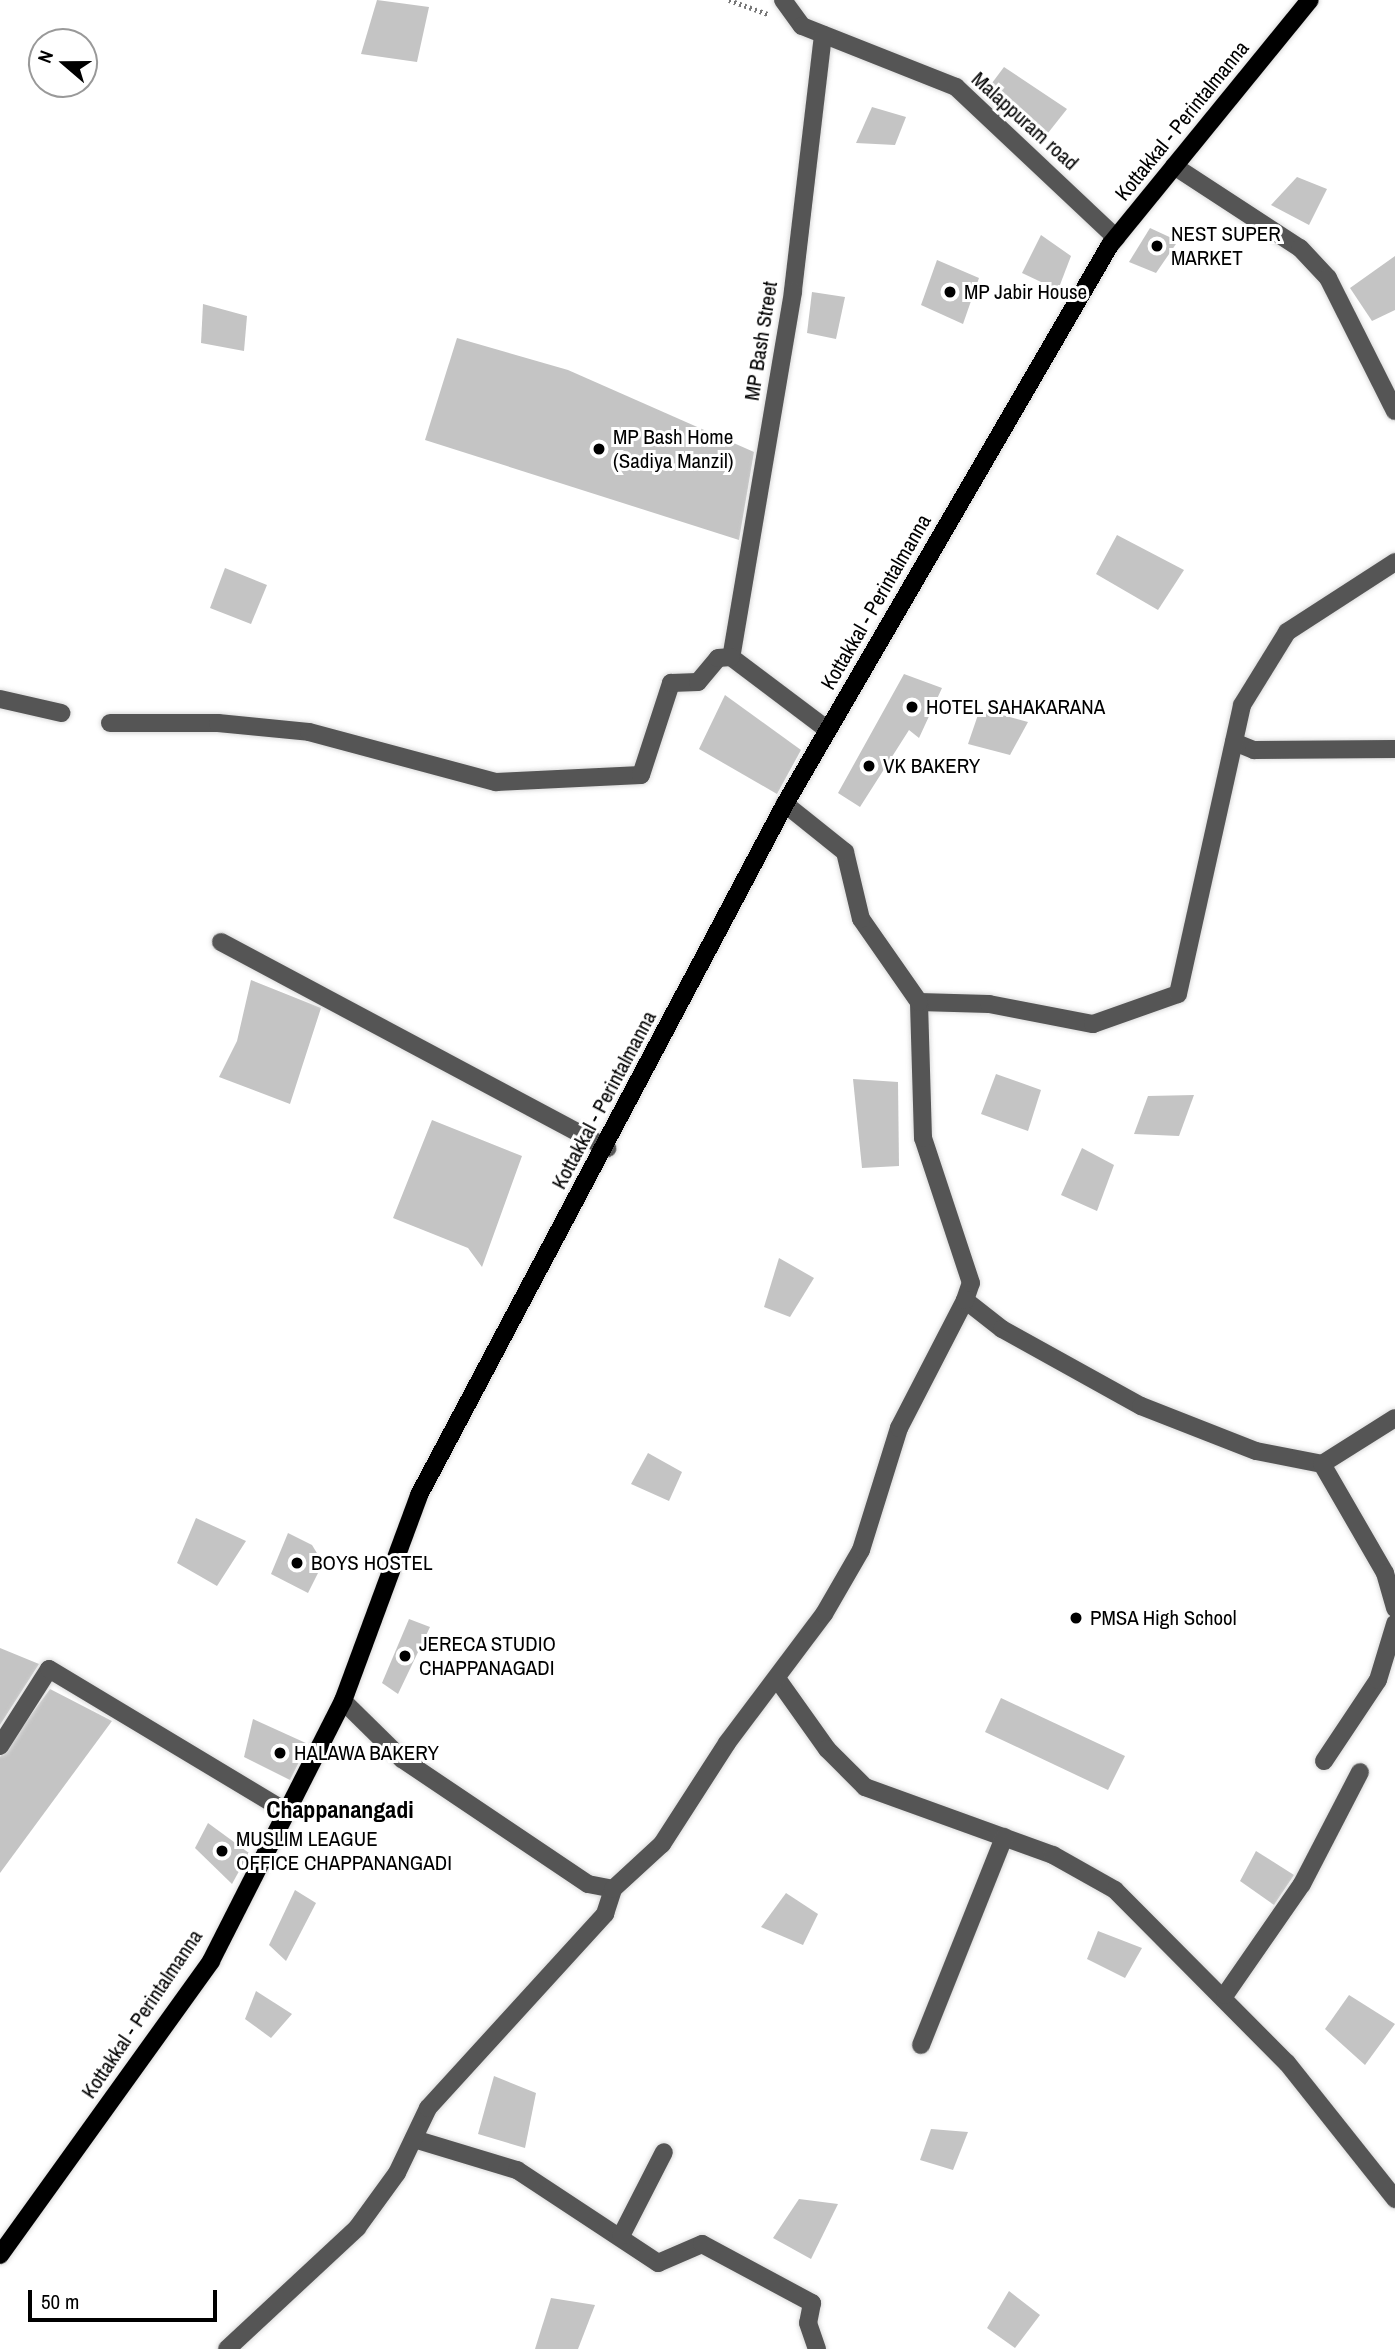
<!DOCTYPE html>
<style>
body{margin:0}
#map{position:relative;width:1395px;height:2349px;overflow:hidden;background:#fff;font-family:"Archivo Narrow",sans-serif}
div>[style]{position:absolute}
.building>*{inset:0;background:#c4c4c4}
.path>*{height:4.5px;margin-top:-2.25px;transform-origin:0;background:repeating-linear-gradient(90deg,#777 0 2px,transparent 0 5.5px)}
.roads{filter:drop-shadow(0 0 2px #dbdbdb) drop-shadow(0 0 2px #dbdbdb)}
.minor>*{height:18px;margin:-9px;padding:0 9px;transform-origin:9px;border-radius:9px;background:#555}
.major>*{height:18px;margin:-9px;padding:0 9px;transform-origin:9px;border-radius:9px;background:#000}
.dots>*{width:19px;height:19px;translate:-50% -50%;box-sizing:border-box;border:4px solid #fff;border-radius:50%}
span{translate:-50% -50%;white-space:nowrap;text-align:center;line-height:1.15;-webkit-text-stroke:6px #fff;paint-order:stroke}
.street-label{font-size:21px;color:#000}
.poi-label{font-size:21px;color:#000}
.left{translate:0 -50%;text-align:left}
.quarter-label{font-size:24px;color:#000;font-weight:700}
.north{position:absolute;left:28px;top:28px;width:70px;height:70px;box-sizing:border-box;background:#fff;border:2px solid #999;border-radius:50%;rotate:290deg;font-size:19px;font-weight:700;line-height:28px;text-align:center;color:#000}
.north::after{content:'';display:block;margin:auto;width:24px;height:32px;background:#000;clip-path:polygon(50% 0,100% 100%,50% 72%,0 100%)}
.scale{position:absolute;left:28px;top:2290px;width:189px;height:32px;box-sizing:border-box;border:4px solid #000;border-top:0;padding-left:9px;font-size:21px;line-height:24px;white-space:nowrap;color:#000;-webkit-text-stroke:5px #fff;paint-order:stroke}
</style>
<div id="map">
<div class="building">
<div style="clip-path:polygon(377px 0,429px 7px,417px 62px,361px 54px)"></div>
<div style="clip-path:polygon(1004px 67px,1067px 109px,1044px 138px,986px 91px)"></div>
<div style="clip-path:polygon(872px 107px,906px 117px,895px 145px,856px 143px)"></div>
<div style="clip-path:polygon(1297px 177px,1327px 189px,1309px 225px,1271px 205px)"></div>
<div style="clip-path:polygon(1150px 228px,1178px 241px,1156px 273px,1129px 262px)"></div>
<div style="clip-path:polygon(1041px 235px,1071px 256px,1058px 290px,1022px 273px)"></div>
<div style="clip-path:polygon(1395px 256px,1395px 310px,1372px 321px,1350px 288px)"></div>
<div style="clip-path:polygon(937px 260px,979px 278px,963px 324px,921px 305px)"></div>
<div style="clip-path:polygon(812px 292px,845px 297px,836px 339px,807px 333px)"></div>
<div style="clip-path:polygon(203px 304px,247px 316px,244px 351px,201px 343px)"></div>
<div style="clip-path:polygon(457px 338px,568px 370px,754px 452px,739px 540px,425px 440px)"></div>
<div style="clip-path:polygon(1117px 535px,1184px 570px,1158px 610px,1096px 574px)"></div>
<div style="clip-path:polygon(225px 568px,267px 585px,251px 624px,210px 608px)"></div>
<div style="clip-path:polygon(904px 674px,942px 688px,919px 738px,909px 730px,860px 807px,838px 793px)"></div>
<div style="clip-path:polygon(725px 695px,801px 750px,777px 794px,699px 749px)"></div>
<div style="clip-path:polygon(980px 709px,1028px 722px,1010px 755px,968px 744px)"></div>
<div style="clip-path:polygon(251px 980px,321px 1008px,290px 1104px,219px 1077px,237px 1041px)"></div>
<div style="clip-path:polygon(996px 1074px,1041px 1090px,1028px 1131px,981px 1114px)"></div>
<div style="clip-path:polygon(853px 1079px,898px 1082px,899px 1166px,862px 1168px)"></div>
<div style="clip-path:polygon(1194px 1095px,1179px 1136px,1134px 1134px,1148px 1096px)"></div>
<div style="clip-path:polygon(432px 1120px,522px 1156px,482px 1267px,468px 1248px,393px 1218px)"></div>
<div style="clip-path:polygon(1082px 1148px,1114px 1165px,1097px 1211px,1061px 1195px)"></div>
<div style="clip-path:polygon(779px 1258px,814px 1278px,790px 1317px,764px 1307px)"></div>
<div style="clip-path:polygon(648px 1453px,682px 1472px,669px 1501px,631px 1484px)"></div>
<div style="clip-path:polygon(196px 1518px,246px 1541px,217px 1586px,177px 1563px)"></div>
<div style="clip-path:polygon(288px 1533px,312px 1545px,323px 1563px,308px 1593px,271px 1574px)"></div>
<div style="clip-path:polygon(409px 1619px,430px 1627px,398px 1694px,382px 1683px)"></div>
<div style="clip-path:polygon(0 1648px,39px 1664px,0 1725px)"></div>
<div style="clip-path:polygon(50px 1689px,112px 1721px,0 1873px,0 1757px)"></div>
<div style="clip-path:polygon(1001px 1698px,1125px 1756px,1108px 1790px,985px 1732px)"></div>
<div style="clip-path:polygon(253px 1719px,308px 1744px,290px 1780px,244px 1757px)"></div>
<div style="clip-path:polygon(208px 1823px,249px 1853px,232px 1884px,195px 1848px)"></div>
<div style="clip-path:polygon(1256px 1851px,1294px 1875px,1274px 1905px,1240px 1881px)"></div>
<div style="clip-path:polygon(295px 1890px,316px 1903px,286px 1961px,269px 1945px)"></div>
<div style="clip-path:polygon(786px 1893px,818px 1914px,803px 1945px,761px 1927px)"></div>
<div style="clip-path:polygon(1098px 1931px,1142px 1948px,1125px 1978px,1087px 1959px)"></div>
<div style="clip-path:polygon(256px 1991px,292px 2014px,271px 2038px,245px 2019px)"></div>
<div style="clip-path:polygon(1349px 1995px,1395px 2024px,1365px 2065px,1325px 2029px)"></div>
<div style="clip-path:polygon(494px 2076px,536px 2093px,525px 2148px,478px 2134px)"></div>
<div style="clip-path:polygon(931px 2129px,968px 2132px,953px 2170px,920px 2160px)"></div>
<div style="clip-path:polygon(799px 2199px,838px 2204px,811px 2259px,773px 2238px)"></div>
<div style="clip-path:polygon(1009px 2291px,1040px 2315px,1015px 2348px,987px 2328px)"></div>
<div style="clip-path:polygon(551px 2298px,595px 2305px,578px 2349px,535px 2349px)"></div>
</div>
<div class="path">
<div style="left:729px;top:0;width:41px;rotate:19.7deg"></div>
</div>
<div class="roads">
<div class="minor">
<div style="left:783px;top:0;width:32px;rotate:54deg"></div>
<div style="left:802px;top:26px;width:166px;rotate:21.6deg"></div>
<div style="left:956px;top:87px;width:220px;rotate:43.3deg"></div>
<div style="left:823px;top:35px;width:259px;rotate:96.7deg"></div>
<div style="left:793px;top:292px;width:370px;rotate:99.6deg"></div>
<div style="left:731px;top:657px;width:121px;rotate:37deg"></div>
<div style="left:1174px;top:166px;width:150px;rotate:33.1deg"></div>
<div style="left:1300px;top:248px;width:41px;rotate:47deg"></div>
<div style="left:1328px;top:278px;width:149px;rotate:63.3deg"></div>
<div style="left:0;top:699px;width:63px;rotate:12.9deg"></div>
<div style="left:110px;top:723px;width:108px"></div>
<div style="left:218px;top:723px;width:91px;rotate:5.6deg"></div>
<div style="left:309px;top:732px;width:194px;rotate:15deg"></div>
<div style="left:496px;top:782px;width:145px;rotate:-2.8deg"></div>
<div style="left:641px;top:775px;width:97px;rotate:-71.9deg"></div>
<div style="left:671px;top:683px;width:27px;rotate:-2deg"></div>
<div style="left:698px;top:682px;width:31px;rotate:-50deg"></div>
<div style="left:718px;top:658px;width:13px;rotate:-4deg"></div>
<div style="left:1234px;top:742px;width:22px;rotate:22deg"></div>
<div style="left:1254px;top:750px;width:141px;rotate:-0.4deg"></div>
<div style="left:221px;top:942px;width:438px;rotate:28.1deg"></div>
<div style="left:919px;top:1002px;width:70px;rotate:1.6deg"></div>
<div style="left:989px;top:1004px;width:106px;rotate:10.9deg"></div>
<div style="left:1093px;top:1024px;width:90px;rotate:-19.4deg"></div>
<div style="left:1178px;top:994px;width:296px;rotate:-77.5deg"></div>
<div style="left:1242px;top:705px;width:86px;rotate:-58.3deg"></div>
<div style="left:1287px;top:632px;width:129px;rotate:-32.9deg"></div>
<div style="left:965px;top:1300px;width:47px;rotate:38.1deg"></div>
<div style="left:1002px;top:1329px;width:159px;rotate:29deg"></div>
<div style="left:1141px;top:1406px;width:123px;rotate:21.4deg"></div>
<div style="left:1256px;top:1451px;width:67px;rotate:11.1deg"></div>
<div style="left:1322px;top:1464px;width:86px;rotate:-32.2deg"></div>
<div style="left:1322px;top:1464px;width:126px;rotate:60deg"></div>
<div style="left:1385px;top:1573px;width:37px;rotate:74deg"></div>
<div style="left:778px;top:1680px;width:85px;rotate:54.6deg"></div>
<div style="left:827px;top:1749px;width:54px;rotate:45deg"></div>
<div style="left:865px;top:1787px;width:200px;rotate:19.9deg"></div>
<div style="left:1053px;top:1855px;width:71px;rotate:29.4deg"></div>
<div style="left:1115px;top:1890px;width:244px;rotate:45.2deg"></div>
<div style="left:1287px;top:2063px;width:174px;rotate:51.5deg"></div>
<div style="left:343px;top:1701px;width:83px;rotate:44.5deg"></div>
<div style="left:402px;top:1759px;width:224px;rotate:33.9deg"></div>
<div style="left:588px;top:1884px;width:25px;rotate:11deg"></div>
<div style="left:0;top:1746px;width:91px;rotate:-57.5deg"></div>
<div style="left:49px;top:1669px;width:275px;rotate:31deg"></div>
<div style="left:1324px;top:1761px;width:97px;rotate:-56.3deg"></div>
<div style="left:1378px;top:1680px;width:59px;rotate:-73.1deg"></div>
<div style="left:1225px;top:1995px;width:135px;rotate:-55.3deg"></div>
<div style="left:1302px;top:1884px;width:126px;rotate:-62.6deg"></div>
<div style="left:921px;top:2045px;width:224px;rotate:-68.2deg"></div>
<div style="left:414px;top:2139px;width:108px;rotate:16.8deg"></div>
<div style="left:517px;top:2170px;width:169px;rotate:33.4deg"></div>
<div style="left:658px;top:2263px;width:48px;rotate:-23.4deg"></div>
<div style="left:702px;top:2244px;width:125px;rotate:28.2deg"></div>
<div style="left:812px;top:2303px;width:20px;rotate:101deg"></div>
<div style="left:808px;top:2323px;width:28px;rotate:71deg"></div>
<div style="left:621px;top:2236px;width:94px;rotate:-62.9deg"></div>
<div style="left:227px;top:2349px;width:178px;rotate:-42.9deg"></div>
<div style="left:357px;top:2228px;width:68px;rotate:-54deg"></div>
<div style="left:397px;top:2173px;width:72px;rotate:-64.5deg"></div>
<div style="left:428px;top:2108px;width:263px;rotate:-47.6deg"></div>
<div style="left:605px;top:1914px;width:26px;rotate:-72deg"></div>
<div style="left:613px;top:1889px;width:67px;rotate:-42.6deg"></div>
<div style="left:662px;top:1844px;width:120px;rotate:-57.2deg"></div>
<div style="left:727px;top:1743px;width:161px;rotate:-53.1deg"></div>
<div style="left:824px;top:1614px;width:74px;rotate:-60deg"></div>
<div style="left:861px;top:1550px;width:128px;rotate:-72.7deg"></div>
<div style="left:899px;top:1428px;width:144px;rotate:-62.7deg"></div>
<div style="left:965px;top:1300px;width:18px;rotate:-71deg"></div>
<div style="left:971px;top:1283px;width:153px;rotate:-108.3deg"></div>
<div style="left:923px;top:1138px;width:136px;rotate:-91.7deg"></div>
<div style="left:919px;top:1002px;width:101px;rotate:-124.9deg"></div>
<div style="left:861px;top:919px;width:69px;rotate:-103.4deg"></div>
<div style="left:845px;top:852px;width:77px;rotate:-141.3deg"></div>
</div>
<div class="major">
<div style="left:0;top:2255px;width:362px;rotate:-54.3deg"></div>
<div style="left:211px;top:1961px;width:292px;rotate:-63.1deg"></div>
<div style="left:343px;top:1701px;width:220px;rotate:-69.7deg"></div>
<div style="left:419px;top:1495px;width:782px;rotate:-62.09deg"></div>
<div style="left:785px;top:804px;width:647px;rotate:-59.83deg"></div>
<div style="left:1110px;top:245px;width:316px;rotate:-50.8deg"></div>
</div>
</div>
<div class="dots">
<div style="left:1157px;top:246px;background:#000"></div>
<div style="left:950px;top:292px;background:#000"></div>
<div style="left:599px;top:449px;background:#000"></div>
<div style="left:912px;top:707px;background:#000"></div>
<div style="left:869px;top:766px;background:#000"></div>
<div style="left:297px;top:1563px;background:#000"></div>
<div style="left:1076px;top:1618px;background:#000"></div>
<div style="left:405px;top:1656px;background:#000"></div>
<div style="left:280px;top:1753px;background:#000"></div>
<div style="left:222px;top:1851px;background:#000"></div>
</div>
<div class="street-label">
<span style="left:1025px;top:121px;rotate:42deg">Malappuram road</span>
<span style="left:1182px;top:121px;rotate:-51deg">Kottakkal - Perintalmanna</span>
<span style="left:761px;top:341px;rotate:-81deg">MP Bash Street</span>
<span style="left:876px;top:602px;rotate:-60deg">Kottakkal - Perintalmanna</span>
<span style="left:604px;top:1100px;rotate:-62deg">Kottakkal - Perintalmanna</span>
<span style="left:142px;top:2014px;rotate:-56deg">Kottakkal - Perintalmanna</span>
</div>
<div class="poi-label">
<span class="left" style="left:1171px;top:246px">NEST SUPER<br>MARKET</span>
<span class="left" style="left:964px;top:292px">MP Jabir House</span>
<span class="left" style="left:613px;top:449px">MP Bash Home<br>(Sadiya Manzil)</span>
<span class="left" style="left:926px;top:707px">HOTEL SAHAKARANA</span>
<span class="left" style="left:883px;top:766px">VK BAKERY</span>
<span class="left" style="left:311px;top:1563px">BOYS HOSTEL</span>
<span class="left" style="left:1090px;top:1618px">PMSA High School</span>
<span class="left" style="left:419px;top:1656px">JERECA STUDIO<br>CHAPPANAGADI</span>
<span class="left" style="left:294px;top:1753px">HALAWA BAKERY</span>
<span class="left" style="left:236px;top:1851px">MUSLIM LEAGUE<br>OFFICE CHAPPANANGADI</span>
</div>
<div class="quarter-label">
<span style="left:340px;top:1810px">Chappanangadi</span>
</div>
<div class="north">N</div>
<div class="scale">50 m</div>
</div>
